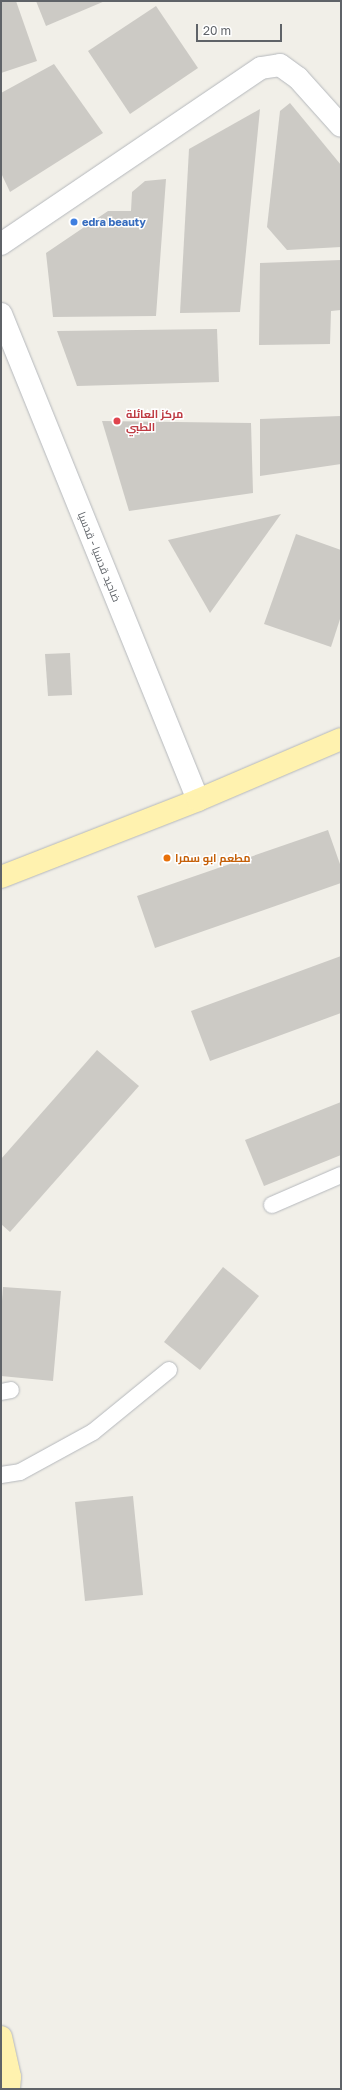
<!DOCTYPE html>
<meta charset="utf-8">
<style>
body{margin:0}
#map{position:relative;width:342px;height:2090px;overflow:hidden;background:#f1efe8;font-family:"Golos Text",Cairo,sans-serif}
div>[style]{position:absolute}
.building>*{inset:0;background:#cccac5}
.roads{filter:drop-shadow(0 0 1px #b5b8bc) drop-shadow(0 0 1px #b5b8bc)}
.service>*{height:16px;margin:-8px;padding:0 8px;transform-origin:8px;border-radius:8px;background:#fff}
.minor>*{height:22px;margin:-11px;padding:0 11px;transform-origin:11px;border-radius:11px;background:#fff}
.secondary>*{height:22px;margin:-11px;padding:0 11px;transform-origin:11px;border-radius:11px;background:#fff}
.primary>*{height:22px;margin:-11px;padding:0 11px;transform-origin:11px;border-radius:11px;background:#fff2af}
.dots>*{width:11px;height:11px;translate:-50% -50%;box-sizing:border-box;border:2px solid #fff;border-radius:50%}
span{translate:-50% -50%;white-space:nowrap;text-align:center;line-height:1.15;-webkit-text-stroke:3px #fff;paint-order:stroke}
.shop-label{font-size:11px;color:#366cbe;font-weight:700}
.left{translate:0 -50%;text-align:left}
.health-label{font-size:11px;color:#be3a42;font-weight:700}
.street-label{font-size:11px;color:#5f6368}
.food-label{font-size:11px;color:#c56008;font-weight:700}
.frame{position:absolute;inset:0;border:2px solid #5f6368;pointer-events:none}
.scale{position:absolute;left:196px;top:24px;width:86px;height:18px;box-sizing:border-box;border:2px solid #5f6368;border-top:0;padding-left:5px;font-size:12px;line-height:14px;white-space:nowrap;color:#5f6368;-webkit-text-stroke:3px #fff;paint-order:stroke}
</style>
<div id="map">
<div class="building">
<div style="clip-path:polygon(1px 1px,16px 1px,37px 61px,1px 73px)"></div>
<div style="clip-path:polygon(36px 1px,105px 1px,46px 26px)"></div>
<div style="clip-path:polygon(156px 6px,198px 68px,130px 114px,88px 51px)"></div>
<div style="clip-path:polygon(54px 64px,103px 133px,10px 192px,1px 173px,1px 93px)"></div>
<div style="clip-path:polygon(290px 103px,341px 165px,341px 247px,287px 250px,267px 227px,280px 111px)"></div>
<div style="clip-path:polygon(260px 109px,240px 312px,180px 313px,189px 149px)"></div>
<div style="clip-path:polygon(166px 179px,156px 316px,53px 317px,46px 253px,108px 211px,131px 211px,132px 192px,145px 181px)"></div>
<div style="clip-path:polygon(341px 260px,341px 310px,331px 311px,330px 344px,259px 345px,260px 263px)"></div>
<div style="clip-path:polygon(217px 329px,219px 382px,77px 386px,57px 331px)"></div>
<div style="clip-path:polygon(341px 416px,341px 464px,260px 476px,260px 419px)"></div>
<div style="clip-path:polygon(102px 421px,251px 423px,253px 493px,129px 511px)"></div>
<div style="clip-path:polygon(281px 514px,210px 613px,168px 540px)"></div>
<div style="clip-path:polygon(296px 534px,341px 550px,341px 616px,331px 647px,264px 624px)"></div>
<div style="clip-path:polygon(70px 653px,72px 695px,48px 696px,45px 654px)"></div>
<div style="clip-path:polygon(328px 830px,341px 867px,341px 883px,155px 948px,137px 896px)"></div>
<div style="clip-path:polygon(341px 956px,341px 1013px,210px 1061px,191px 1011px)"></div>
<div style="clip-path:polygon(97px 1050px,139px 1086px,10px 1232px,1px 1224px,1px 1159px)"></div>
<div style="clip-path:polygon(341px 1102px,341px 1155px,264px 1186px,245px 1140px)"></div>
<div style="clip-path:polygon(223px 1267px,259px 1296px,200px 1370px,164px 1342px)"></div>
<div style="clip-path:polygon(3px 1287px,61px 1291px,53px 1381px,1px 1376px,1px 1314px)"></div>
<div style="clip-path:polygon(133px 1496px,143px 1595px,85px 1601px,75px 1502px)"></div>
</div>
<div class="roads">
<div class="service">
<div style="left:272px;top:1205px;width:75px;rotate:-23.5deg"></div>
<div style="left:1px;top:1392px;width:10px;rotate:-11deg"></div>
<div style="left:1px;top:1475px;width:19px;rotate:-9deg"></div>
<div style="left:20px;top:1472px;width:83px;rotate:-28.7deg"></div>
<div style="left:93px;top:1432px;width:98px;rotate:-39.2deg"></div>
</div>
<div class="minor">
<div style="left:1px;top:244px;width:314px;rotate:-34.1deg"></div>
<div style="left:261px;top:68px;width:19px;rotate:-9deg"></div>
<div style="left:280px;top:65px;width:22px;rotate:36deg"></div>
<div style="left:298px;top:78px;width:64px;rotate:48.1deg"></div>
</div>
<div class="secondary">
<div style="left:1px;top:314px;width:524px;rotate:67.93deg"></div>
</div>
<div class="primary">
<div style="left:1px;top:877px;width:212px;rotate:-21.3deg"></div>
<div style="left:198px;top:800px;width:155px;rotate:-23.1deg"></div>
<div style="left:1px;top:2037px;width:41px;rotate:77.3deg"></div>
<div style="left:10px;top:2077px;width:12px;rotate:95deg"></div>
</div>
</div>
<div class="dots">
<div style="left:74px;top:222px;background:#3f7fe0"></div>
<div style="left:117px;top:421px;background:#e0444e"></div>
<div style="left:167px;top:858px;background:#e8710a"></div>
</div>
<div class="shop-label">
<span class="left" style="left:82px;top:222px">edra beauty</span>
</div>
<div class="health-label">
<span class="left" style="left:126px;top:421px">مركز العائلة<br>الطبي</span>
</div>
<div class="street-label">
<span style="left:99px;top:557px;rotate:68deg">ضاحيد قدسيا - قدسيا</span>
</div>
<div class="food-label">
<span class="left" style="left:175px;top:858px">مطعم ابو سمرا</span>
</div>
<div class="frame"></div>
<div class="scale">20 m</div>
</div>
